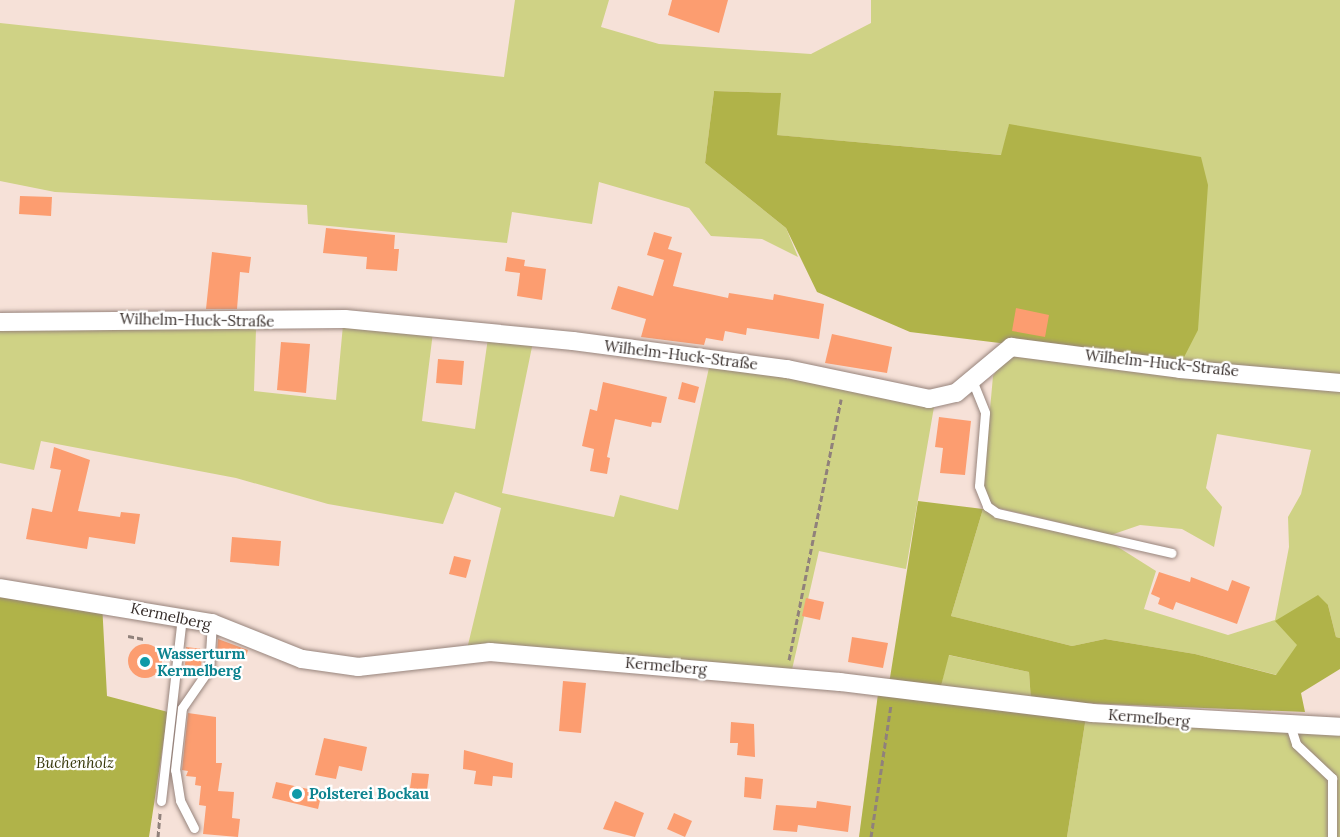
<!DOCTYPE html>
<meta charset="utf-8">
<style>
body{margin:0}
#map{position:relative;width:1340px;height:837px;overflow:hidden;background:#f6e1d8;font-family:Lora,serif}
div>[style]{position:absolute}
.green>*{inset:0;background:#cfd285}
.forest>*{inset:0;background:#b0b349}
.building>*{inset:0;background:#fc9d70}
.round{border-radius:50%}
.path>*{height:3px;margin-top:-1.5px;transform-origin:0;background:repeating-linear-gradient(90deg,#90817b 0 6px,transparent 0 9px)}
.roads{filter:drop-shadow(0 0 2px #97847c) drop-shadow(0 0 2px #97847c)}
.service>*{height:9px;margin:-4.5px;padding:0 4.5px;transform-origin:4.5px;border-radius:4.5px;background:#fff}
.minor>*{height:18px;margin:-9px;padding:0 9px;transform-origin:9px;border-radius:9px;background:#fff}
.dots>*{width:16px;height:16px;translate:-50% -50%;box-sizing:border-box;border:3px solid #fff;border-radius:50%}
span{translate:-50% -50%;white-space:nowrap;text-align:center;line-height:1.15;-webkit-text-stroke:4.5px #fff;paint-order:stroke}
.street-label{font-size:15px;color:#362d2a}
.culture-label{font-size:15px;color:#0d838f;font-weight:700}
.left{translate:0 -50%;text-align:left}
.park-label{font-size:15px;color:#37380b;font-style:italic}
</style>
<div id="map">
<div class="green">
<div style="clip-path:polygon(515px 0,609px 0,601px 27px,659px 44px,811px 54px,871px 23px,871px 0,1340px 0,1340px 378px,1180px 365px,1009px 125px,1002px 155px,776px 135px,780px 93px,714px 91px,705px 163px,786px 228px,798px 257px,762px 239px,711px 236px,689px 208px,599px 182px,592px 224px,512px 212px,507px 243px,308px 224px,307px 205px,55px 192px,0 181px,0 23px,504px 77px)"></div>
<div style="clip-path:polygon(134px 323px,256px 329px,254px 391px,336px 400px,343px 325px,433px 332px,422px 421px,475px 429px,488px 338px,533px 342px,502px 493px,614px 517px,620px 495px,678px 510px,710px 363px,786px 375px,934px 407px,906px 569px,819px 551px,791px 674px,467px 649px,501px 508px,455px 492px,443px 524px,328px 504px,236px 478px,41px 441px,34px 470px,0 463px,0 327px)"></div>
<div style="clip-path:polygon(1015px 355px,1340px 387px,1340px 638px,1336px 637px,1328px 605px,1277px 675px,1195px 654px,1105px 639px,1072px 646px,951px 616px,983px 509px,1110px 542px,1156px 571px,1144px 609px,1228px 635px,1275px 620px,1289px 547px,1288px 517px,1301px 494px,1311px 450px,1217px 434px,1206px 488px,1222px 507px,1214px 547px,1182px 529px,1140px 525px,1111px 535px,998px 508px,989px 503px,983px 487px,993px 376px,1005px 359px)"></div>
<div style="clip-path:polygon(948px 655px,1029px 672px,1031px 701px,940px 690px)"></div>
<div style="clip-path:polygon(1086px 717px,1340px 735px,1340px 837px,1067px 837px)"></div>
</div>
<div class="forest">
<div style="clip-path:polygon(714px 91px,781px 93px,777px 135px,1001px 155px,1009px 124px,1201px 157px,1208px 185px,1198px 330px,1180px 365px,910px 332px,817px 292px,786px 228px,705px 163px)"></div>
<div style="clip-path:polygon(918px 501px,983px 509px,951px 616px,1072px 646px,1105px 639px,1195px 654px,1276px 675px,1297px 645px,1275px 621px,1318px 595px,1328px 605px,1336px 637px,1340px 638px,1340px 669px,1301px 693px,1305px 712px,1031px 701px,1029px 672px,949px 655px,940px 690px,889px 684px)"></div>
<div style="clip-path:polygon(0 590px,102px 603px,107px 696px,168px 712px,149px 837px,0 837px)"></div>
<div style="clip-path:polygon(878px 694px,1086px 717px,1067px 837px,859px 837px)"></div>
</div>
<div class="building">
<div style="clip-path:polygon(672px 0,728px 0,719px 33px,668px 15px)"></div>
<div style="clip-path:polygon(20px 196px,52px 197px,51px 216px,19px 214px)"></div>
<div style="clip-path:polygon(326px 228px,395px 235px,394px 249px,399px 249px,397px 271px,366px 269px,367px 257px,323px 253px)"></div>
<div style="clip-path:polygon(654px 232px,672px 237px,668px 249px,682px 253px,673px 286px,728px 298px,729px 293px,773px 300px,774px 294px,824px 304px,819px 339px,747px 328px,746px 335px,725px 331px,723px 341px,706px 338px,704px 345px,641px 337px,646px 319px,611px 309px,618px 286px,653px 296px,664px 260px,647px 255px)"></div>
<div style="clip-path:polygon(212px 252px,251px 257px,249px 273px,240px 272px,237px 309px,206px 309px)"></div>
<div style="clip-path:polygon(507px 257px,525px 260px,524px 266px,546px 269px,542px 300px,517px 296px,520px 273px,505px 271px)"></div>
<div style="clip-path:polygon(1016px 308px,1049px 315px,1045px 337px,1012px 331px)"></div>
<div style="clip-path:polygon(832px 334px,892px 347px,887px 373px,825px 363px)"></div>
<div style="clip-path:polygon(281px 342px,310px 344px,306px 393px,277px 390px)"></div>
<div style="clip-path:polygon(438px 359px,464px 361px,462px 385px,436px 383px)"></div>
<div style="clip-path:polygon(603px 382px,667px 397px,661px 423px,652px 422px,651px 427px,615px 419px,607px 457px,610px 458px,607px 474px,590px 471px,594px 449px,582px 446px,590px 409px,597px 411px)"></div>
<div style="clip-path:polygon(682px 382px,699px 387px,695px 403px,678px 399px)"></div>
<div style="clip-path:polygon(939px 417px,971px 421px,965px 475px,940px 473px,943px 448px,935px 447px)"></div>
<div style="clip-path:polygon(54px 447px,90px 460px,78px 511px,120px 517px,121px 512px,140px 514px,135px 544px,89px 537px,87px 549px,26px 539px,32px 508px,52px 512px,61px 470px,50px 468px)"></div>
<div style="clip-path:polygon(232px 537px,281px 541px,279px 566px,230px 562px)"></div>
<div style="clip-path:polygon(454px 556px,471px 560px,466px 578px,449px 574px)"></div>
<div style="clip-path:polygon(1159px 572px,1190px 582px,1191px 577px,1228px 591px,1232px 580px,1250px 587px,1237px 624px,1176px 602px,1173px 610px,1158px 604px,1160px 598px,1151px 594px)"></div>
<div style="clip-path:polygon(806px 598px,824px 602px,820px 620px,802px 616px)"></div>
<div style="clip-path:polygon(852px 637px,888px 643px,883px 668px,848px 662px)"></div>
<div style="clip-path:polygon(218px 639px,248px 650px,245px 660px,217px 652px)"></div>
<div class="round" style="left:128px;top:644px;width:34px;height:34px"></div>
<div style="clip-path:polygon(186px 647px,203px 649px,201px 666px,185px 665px)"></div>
<div style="clip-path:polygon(563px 681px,586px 683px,581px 733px,559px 731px)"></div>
<div style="clip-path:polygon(188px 713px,216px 717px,216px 763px,222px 763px,218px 791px,234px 792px,232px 818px,240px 819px,238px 837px,203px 834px,206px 806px,199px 805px,201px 786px,195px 785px,196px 777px,186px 776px,188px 771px,182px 770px)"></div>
<div style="clip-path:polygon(731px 722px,754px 724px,755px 757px,737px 755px,738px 743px,730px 743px)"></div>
<div style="clip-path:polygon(324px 738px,367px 747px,362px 771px,339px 766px,336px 779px,315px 775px)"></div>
<div style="clip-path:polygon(464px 750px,513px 763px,512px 778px,493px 776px,492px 786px,474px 784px,476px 771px,463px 769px)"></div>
<div style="clip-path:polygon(412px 773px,429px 774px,427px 790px,410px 788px)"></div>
<div style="clip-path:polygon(745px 777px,763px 779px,761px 799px,744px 797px)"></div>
<div style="clip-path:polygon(276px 782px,322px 792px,318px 809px,272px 798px)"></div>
<div style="clip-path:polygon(615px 801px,644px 813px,635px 837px,603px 829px)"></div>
<div style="clip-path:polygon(817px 801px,851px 806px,848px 832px,798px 825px,797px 832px,773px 830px,776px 805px,816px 808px)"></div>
<div style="clip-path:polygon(674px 813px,692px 821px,685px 837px,667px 829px)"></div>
</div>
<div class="path">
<div style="left:128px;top:636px;width:16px;rotate:11deg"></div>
<div style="left:789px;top:660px;width:266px;rotate:-78.7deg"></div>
<div style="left:158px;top:837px;width:25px;rotate:-85deg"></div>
<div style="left:871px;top:837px;width:134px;rotate:-81.4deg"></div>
</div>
<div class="roads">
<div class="service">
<div style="left:972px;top:380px;width:35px;rotate:68deg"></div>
<div style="left:985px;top:413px;width:73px;rotate:94.7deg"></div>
<div style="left:979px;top:486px;width:22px;rotate:68deg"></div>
<div style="left:987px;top:506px;width:12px;rotate:35deg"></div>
<div style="left:997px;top:513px;width:179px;rotate:12.9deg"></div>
<div style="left:1290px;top:725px;width:20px;rotate:72deg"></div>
<div style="left:1296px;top:744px;width:50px;rotate:43.4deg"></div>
<div style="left:1332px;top:778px;width:59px;rotate:90deg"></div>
<div style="left:161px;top:801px;width:186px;rotate:-83.5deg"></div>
<div style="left:194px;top:828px;width:31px;rotate:-117deg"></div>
<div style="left:180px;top:800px;width:30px;rotate:-99deg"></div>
<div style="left:175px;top:770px;width:62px;rotate:-83.6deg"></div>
<div style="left:182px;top:708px;width:47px;rotate:-55.3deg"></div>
<div style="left:209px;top:669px;width:46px;rotate:-86.3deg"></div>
</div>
<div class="minor">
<div style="left:0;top:322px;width:345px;rotate:-0.5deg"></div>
<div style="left:345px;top:319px;width:229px;rotate:5.5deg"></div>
<div style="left:573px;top:341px;width:216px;rotate:7.5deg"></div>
<div style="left:787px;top:369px;width:145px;rotate:11.9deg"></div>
<div style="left:929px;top:399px;width:28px;rotate:-13deg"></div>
<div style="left:956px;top:393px;width:72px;rotate:-39.9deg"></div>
<div style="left:1011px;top:347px;width:170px;rotate:7.4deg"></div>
<div style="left:1180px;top:369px;width:161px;rotate:5deg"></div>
<div style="left:0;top:588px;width:215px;rotate:9.4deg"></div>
<div style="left:212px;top:623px;width:97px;rotate:21.8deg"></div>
<div style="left:302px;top:659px;width:57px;rotate:8.1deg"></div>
<div style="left:358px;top:667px;width:133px;rotate:-6.5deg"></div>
<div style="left:490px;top:652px;width:351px;rotate:4.9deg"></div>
<div style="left:840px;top:682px;width:254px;rotate:7deg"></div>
<div style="left:1092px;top:713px;width:248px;rotate:3.2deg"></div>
</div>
</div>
<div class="dots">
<div style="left:145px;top:662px;background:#0f9aa8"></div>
<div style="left:297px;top:794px;background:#0f9aa8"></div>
</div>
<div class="street-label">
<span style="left:197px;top:320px;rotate:1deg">Wilhelm-Huck-Straße</span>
<span style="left:681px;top:355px;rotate:7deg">Wilhelm-Huck-Straße</span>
<span style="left:1162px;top:363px;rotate:6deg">Wilhelm-Huck-Straße</span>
<span style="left:171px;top:616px;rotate:12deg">Kermelberg</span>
<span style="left:666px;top:666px;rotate:5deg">Kermelberg</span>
<span style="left:1149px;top:718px;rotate:5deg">Kermelberg</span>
</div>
<div class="culture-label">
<span class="left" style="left:157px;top:662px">Wasserturm<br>Kermelberg</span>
<span class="left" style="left:309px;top:794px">Polsterei Bockau</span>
</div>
<div class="park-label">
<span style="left:75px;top:763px">Buchenholz</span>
</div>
</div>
